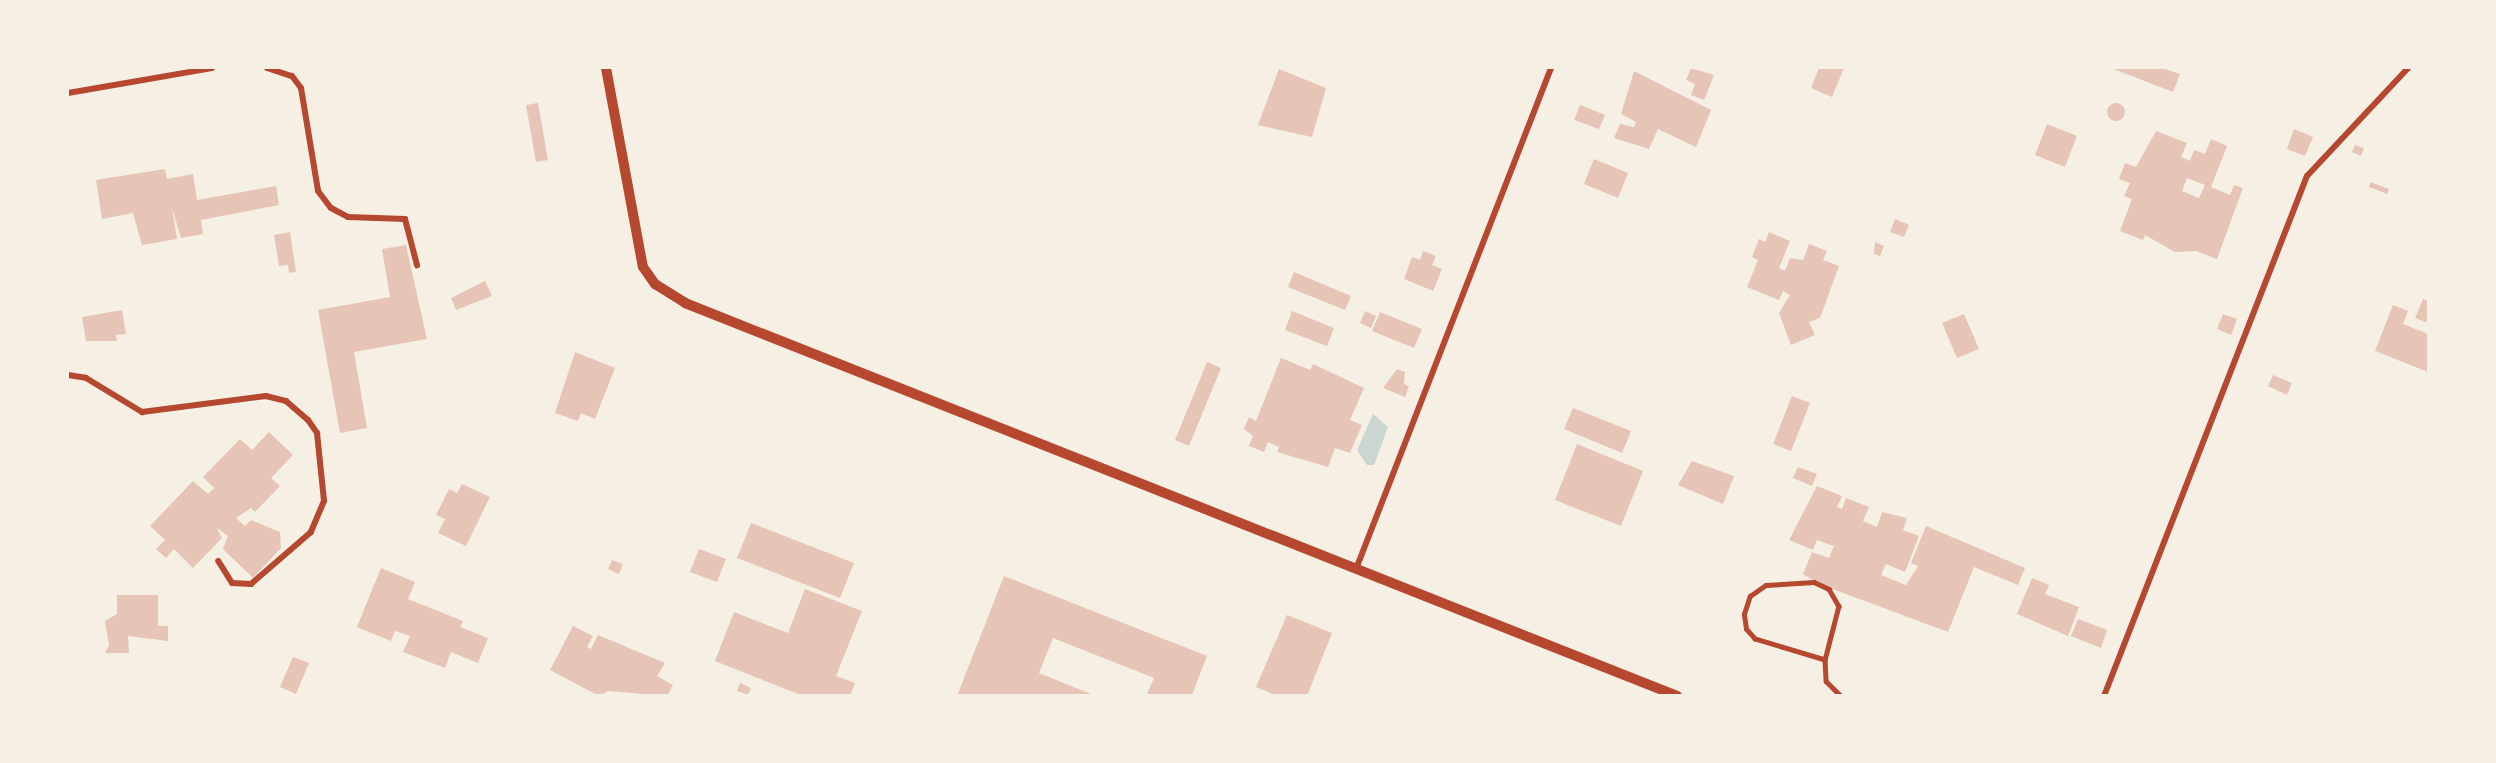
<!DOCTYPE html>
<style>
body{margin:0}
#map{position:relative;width:2496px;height:763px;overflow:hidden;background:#f6efe4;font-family:"Varela Round",sans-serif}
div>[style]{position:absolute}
.water>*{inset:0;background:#c9d6d2}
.building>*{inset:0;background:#e6c5b7}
.round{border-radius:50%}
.service>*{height:4.5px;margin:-2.25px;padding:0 2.25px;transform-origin:2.25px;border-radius:2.25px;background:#b5482f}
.minor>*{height:6px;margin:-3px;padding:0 3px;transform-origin:3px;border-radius:3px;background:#b5482f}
.tertiary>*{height:10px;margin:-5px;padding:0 5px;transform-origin:5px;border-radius:5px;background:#b5482f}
span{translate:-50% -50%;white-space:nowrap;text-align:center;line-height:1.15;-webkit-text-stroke:6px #f6efe4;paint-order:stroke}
.frame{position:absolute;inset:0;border:69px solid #f6efe4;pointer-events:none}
</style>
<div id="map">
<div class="water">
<div style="clip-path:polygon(1373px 414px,1388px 427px,1374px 465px,1367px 465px,1357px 450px)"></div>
</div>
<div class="building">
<div style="clip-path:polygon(1691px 68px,1714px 75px,1704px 100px,1691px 95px,1695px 84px,1686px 80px)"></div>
<div style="clip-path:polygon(1819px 68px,1844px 68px,1832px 97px,1811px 88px)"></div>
<div style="clip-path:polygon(2111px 68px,2162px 68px,2180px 74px,2173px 92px)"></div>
<div style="clip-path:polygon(1279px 69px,1326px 88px,1312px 137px,1258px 125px)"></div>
<div style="clip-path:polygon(1634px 71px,1711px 110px,1696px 147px,1658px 129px,1649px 149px,1614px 138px,1620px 124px,1634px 127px,1636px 122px,1621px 114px)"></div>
<div class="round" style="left:2107px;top:103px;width:18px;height:18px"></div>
<div style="clip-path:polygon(538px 103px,548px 160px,536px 162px,526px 105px)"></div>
<div style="clip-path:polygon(1580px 105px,1605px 115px,1599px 129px,1574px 120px)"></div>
<div style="clip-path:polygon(2047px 124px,2077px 136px,2065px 167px,2035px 155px)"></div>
<div style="clip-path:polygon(2294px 129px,2313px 137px,2305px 156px,2287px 149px)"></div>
<div style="clip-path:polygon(evenodd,2156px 131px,2187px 143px,2181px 157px,2190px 161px,2194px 150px,2205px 154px,2211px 139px,2227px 146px,2211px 187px,2230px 195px,2234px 185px,2243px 188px,2217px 259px,2196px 251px,2175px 252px,2145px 235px,2143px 240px,2120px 231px,2132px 199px,2124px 196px,2130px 183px,2119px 179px,2125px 163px,2136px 167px,2156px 131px,2187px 178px,2205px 185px,2199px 198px,2182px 191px,2187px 178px)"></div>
<div style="clip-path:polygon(2355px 145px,2364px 148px,2361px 156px,2352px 152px)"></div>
<div style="clip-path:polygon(1594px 159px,1628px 173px,1618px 198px,1584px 184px)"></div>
<div style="clip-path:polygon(165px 169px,167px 179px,193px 174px,197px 200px,276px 186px,279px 205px,201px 220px,203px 234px,181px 238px,172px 208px,177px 239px,142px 245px,133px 213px,102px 219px,96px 180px)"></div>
<div style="clip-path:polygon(2371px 182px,2389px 189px,2387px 194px,2369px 187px)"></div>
<div style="clip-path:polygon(1895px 219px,1909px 225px,1904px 237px,1890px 232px)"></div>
<div style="clip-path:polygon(290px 232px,296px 272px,289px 273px,288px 265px,279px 266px,274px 235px)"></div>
<div style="clip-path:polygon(1769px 232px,1790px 241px,1779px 268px,1785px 271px,1790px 258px,1803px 260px,1809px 244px,1827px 251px,1823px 260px,1839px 266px,1820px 318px,1809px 322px,1815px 335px,1791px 345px,1779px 313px,1790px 295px,1783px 291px,1779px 300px,1747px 287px,1758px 260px,1752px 257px,1759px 239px,1765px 242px)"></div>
<div style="clip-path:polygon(1875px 242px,1884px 246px,1880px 256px,1874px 254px)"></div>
<div style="clip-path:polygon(406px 245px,427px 339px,354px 352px,367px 428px,340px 433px,318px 310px,390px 297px,382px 249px)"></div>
<div style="clip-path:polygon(1423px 251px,1436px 256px,1432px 265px,1442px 269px,1433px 291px,1404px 279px,1412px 257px,1420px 260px)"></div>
<div style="clip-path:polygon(1294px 272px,1351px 296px,1345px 310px,1288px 287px)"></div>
<div style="clip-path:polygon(485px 281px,492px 296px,456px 310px,451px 298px)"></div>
<div style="clip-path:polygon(2423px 299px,2428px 301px,2428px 323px,2415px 318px)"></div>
<div style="clip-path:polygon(2393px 305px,2408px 311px,2403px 324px,2428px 334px,2428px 372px,2375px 351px)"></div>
<div style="clip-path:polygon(122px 310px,126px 334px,116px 335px,117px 341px,86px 341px,82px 317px)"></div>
<div style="clip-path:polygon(1292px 311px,1334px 328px,1327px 346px,1285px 330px)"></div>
<div style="clip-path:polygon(1365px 311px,1376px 316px,1371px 328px,1360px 323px)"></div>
<div style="clip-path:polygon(1380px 312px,1422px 329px,1414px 348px,1372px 331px)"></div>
<div style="clip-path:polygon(1964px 314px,1979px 349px,1957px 358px,1942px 323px)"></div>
<div style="clip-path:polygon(2223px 314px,2237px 319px,2231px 335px,2217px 329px)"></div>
<div style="clip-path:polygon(575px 352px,615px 368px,595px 419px,581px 413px,578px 421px,555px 413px)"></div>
<div style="clip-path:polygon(1281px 358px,1310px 370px,1313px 364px,1364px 388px,1350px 420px,1362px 425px,1350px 453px,1335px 448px,1328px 467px,1277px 452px,1279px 447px,1268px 442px,1264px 452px,1249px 446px,1253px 436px,1244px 429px,1249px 417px,1256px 421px)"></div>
<div style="clip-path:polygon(1207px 362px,1221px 368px,1189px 446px,1175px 440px)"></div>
<div style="clip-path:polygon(1397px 369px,1405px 372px,1404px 384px,1409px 386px,1405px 397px,1383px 388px)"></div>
<div style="clip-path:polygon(2273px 375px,2292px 383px,2287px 395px,2268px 386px)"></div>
<div style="clip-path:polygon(1792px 396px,1810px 403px,1791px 451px,1773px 444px)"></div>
<div style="clip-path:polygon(1573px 408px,1631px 431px,1622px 453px,1564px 429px)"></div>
<div style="clip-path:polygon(269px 432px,293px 455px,271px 478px,280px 486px,255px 512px,251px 508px,236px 518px,245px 526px,251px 520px,280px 532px,281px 548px,253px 578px,223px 549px,228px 536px,217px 528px,222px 538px,193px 568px,174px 549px,166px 558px,156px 549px,165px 540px,150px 526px,193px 481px,208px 494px,214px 488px,203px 477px,240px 439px,252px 450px)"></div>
<div style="clip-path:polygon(1577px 444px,1643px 471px,1621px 526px,1555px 500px)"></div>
<div style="clip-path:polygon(1692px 461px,1734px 476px,1723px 504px,1678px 485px)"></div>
<div style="clip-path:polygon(1798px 467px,1817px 474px,1812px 486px,1793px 478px)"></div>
<div style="clip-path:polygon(462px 484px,490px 497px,466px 546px,438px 533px,445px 519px,436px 515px,449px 489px,457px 493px)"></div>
<div style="clip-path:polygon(1817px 486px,1842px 496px,1837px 507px,1842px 509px,1846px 498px,1869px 507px,1863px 521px,1877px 527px,1882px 512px,1907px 518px,1903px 530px,1919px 536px,1905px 572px,1886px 564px,1881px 575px,1906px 585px,1918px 566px,1911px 563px,1926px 526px,2025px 568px,2018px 585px,1974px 567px,1948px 632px,1819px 584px,1803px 574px,1812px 552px,1829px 558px,1834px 546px,1817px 540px,1813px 550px,1789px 540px)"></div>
<div style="clip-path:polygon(751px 523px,854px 563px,840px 598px,737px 558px)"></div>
<div style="clip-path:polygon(699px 549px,726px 559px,717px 582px,690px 572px)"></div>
<div style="clip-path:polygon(612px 560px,623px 564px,619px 574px,608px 569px)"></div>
<div style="clip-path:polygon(381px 568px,415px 582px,408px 599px,463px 621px,460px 627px,488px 638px,478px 663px,451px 652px,445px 668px,403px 652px,410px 636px,395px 631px,391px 641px,357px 627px)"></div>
<div style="clip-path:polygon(1004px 576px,1207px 656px,1192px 695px,1146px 696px,1154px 678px,1053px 638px,1039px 673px,1096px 696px,957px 696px)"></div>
<div style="clip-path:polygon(2032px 578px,2049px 585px,2045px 594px,2079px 607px,2068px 636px,2017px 614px)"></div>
<div style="clip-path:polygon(805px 589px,862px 611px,836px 676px,855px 683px,850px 696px,803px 696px,715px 661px,734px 612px,788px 633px)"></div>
<div style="clip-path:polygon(117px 595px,158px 595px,158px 626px,168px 626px,168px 641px,128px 636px,129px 653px,105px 653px,109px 645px,105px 621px,117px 614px)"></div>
<div style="clip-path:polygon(1287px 615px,1332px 633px,1307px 696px,1277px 696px,1256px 687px)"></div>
<div style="clip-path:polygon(2078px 619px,2107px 630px,2101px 648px,2071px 636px)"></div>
<div style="clip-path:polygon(573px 626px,593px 636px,587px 647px,591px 649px,598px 635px,665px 663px,657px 676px,673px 685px,667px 696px,608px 691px,599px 696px,550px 670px)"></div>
<div style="clip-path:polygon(293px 657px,309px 663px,296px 694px,280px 687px)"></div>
<div style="clip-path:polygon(740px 683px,751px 688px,748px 695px,737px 691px)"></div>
</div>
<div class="service">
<div style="left:1825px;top:660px;width:73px;rotate:-163.3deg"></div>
<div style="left:1755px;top:639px;width:13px;rotate:-132deg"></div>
<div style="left:1746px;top:629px;width:15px;rotate:-98deg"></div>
<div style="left:1744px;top:614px;width:19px;rotate:-72deg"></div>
<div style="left:1750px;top:596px;width:19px;rotate:-35deg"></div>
<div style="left:1766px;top:585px;width:48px;rotate:-3.6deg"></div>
<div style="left:1814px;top:582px;width:17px;rotate:25deg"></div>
<div style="left:1829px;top:589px;width:20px;rotate:60deg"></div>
<div style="left:1839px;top:606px;width:56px;rotate:104.5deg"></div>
<div style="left:1825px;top:660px;width:21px;rotate:87deg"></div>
<div style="left:1826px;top:681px;width:21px;rotate:45deg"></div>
</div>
<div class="minor">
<div style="left:267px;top:68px;width:26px;rotate:18deg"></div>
<div style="left:292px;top:76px;width:15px;rotate:53deg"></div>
<div style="left:301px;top:88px;width:104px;rotate:80.6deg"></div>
<div style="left:318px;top:191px;width:21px;rotate:53deg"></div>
<div style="left:331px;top:208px;width:19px;rotate:28deg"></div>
<div style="left:348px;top:217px;width:57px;rotate:2deg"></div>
<div style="left:405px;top:219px;width:48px;rotate:75.4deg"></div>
<div style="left:68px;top:93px;width:146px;rotate:-9.8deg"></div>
<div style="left:68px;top:375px;width:18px;rotate:9deg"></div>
<div style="left:86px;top:378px;width:66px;rotate:31.3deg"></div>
<div style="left:142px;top:412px;width:125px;rotate:-7.4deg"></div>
<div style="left:266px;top:396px;width:21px;rotate:14deg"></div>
<div style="left:286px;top:401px;width:29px;rotate:41deg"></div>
<div style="left:308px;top:420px;width:16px;rotate:55deg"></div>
<div style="left:317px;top:433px;width:68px;rotate:84.1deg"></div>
<div style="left:324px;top:501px;width:34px;rotate:113deg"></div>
<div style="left:311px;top:532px;width:79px;rotate:139.1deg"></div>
<div style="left:251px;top:584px;width:19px;rotate:-177deg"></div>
<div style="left:232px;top:583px;width:26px;rotate:-122deg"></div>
<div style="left:1356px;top:569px;width:538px;rotate:-68.73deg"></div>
<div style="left:2104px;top:696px;width:558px;rotate:-68.68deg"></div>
<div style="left:2307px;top:176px;width:148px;rotate:-46.9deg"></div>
</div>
<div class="tertiary">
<div style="left:606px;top:68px;width:202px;rotate:79.5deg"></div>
<div style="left:643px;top:267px;width:21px;rotate:55deg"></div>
<div style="left:655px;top:284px;width:36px;rotate:32deg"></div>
<div style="left:685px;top:303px;width:1067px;rotate:21.61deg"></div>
</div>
<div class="frame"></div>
</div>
